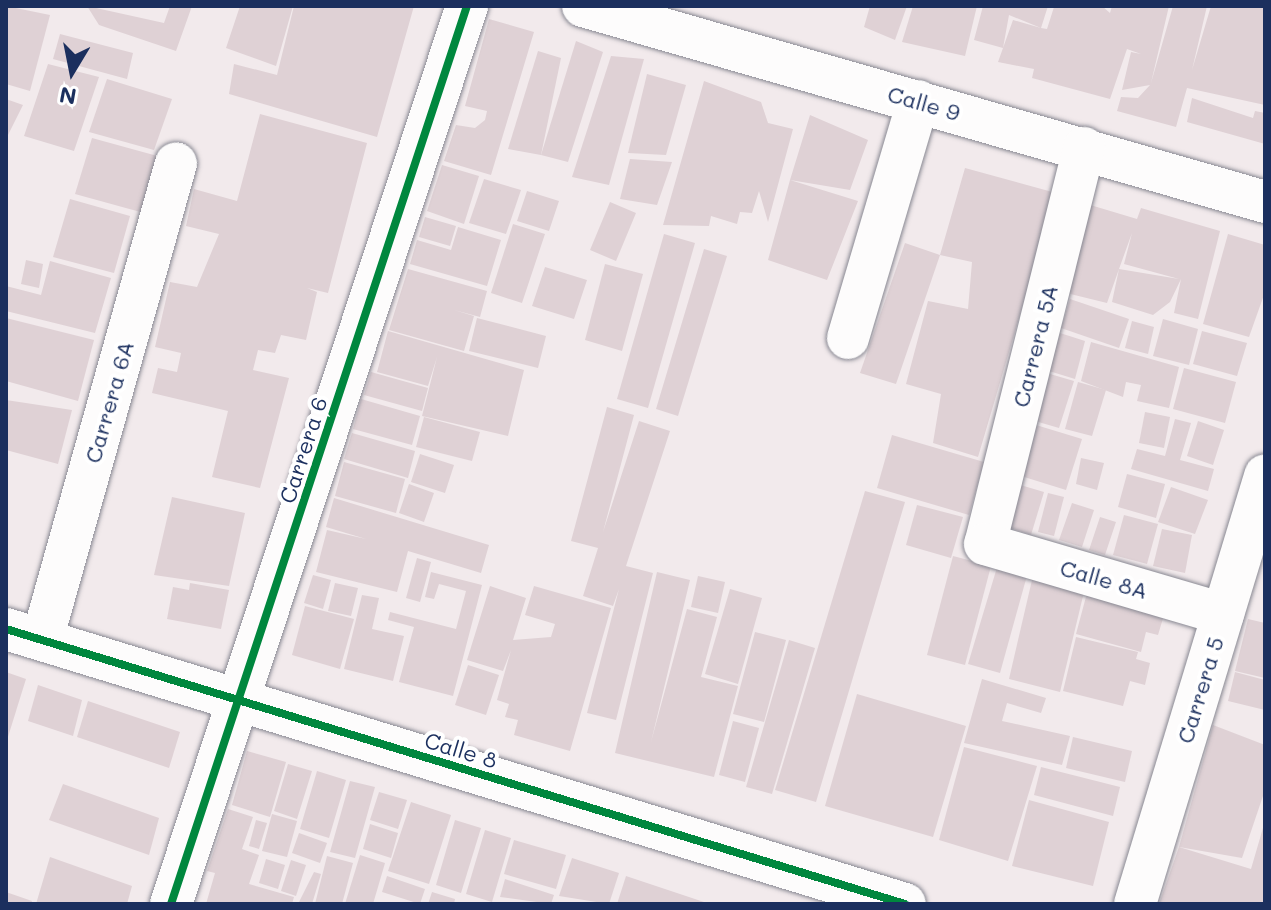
<!DOCTYPE html>
<style>
body{margin:0}
#map{position:relative;width:1271px;height:910px;overflow:hidden;background:#f2eaec;font-family:Mali,sans-serif}
div>[style]{position:absolute}
.building>*{inset:0;background:#dfd1d5}
.roads{filter:drop-shadow(0 0 2px #888892) drop-shadow(0 0 2px #888892)}
.minor>*{height:42px;margin:-21px;padding:0 21px;transform-origin:21px;border-radius:21px;background:#fdfcfc}
.cycleway>*{height:8px;margin:-4px;padding:0 4px;transform-origin:4px;border-radius:4px;background:#00873e}
span{translate:-50% -50%;white-space:nowrap;text-align:center;line-height:1.15;-webkit-text-stroke:8px #fff;paint-order:stroke}
.street-label{font-size:22px;color:#1b2f5e}
.frame{position:absolute;inset:0;border:8px solid #1b2f5e;pointer-events:none}
.north{position:absolute;left:32px;top:32px;width:80px;height:80px;-webkit-text-stroke:6px #fff;paint-order:stroke;rotate:190deg;font-size:22px;font-weight:700;line-height:32px;text-align:center;color:#1b2f5e}
.north::after{content:'';display:block;margin:auto;width:28px;height:36px;background:#1b2f5e;clip-path:polygon(50% 0,100% 100%,50% 72%,0 100%)}
</style>
<div id="map">
<div class="building">
<div style="clip-path:polygon(6px 6px,50px 15px,30px 91px,6px 84px)"></div>
<div style="clip-path:polygon(87px 6px,164px 23px,170px 6px,192px 6px,176px 51px,99px 25px)"></div>
<div style="clip-path:polygon(240px 6px,293px 6px,276px 66px,226px 48px)"></div>
<div style="clip-path:polygon(294px 6px,414px 6px,377px 137px,229px 94px,234px 64px,277px 75px)"></div>
<div style="clip-path:polygon(870px 6px,907px 6px,895px 40px,864px 27px)"></div>
<div style="clip-path:polygon(913px 6px,977px 6px,965px 56px,902px 42px)"></div>
<div style="clip-path:polygon(evenodd,983px 6px,1048px 6px,1041px 28px,1047px 29px,1054px 7px,1102px 6px,1110px 13px,1112px 6px,1169px 6px,1151px 83px,1173px 6px,1207px 6px,1192px 70px,1211px 6px,1265px 6px,1265px 105px,1187px 88px,1176px 127px,1117px 111px,1121px 97px,1138px 98px,1150px 85px,1122px 90px,1131px 52px,1141px 54px,1127px 49px,1110px 99px,1032px 78px,1034px 69px,998px 62px,1003px 48px,974px 40px,983px 6px,1009px 15px,1041px 28px,1013px 20px,1003px 48px,1009px 15px)"></div>
<div style="clip-path:polygon(489px 19px,534px 32px,491px 175px,444px 161px,456px 125px,475px 128px,485px 120px,487px 111px,465px 106px)"></div>
<div style="clip-path:polygon(60px 34px,133px 53px,127px 79px,53px 59px)"></div>
<div style="clip-path:polygon(576px 41px,603px 52px,568px 162px,541px 155px)"></div>
<div style="clip-path:polygon(538px 51px,561px 58px,541px 155px,508px 149px)"></div>
<div style="clip-path:polygon(611px 56px,644px 59px,609px 185px,572px 177px)"></div>
<div style="clip-path:polygon(48px 64px,99px 77px,74px 151px,24px 136px)"></div>
<div style="clip-path:polygon(647px 74px,686px 85px,666px 155px,628px 153px)"></div>
<div style="clip-path:polygon(107px 79px,172px 99px,154px 150px,89px 132px)"></div>
<div style="clip-path:polygon(704px 81px,761px 102px,768px 123px,793px 129px,768px 222px,759px 191px,752px 213px,740px 212px,737px 224px,711px 216px,709px 226px,663px 225px)"></div>
<div style="clip-path:polygon(1192px 98px,1253px 118px,1255px 111px,1265px 113px,1265px 144px,1187px 122px)"></div>
<div style="clip-path:polygon(6px 99px,23px 105px,6px 139px)"></div>
<div style="clip-path:polygon(260px 114px,367px 143px,328px 293px,307px 288px,317px 292px,306px 340px,281px 335px,275px 353px,258px 350px,253px 370px,289px 378px,260px 488px,212px 477px,228px 411px,152px 393px,158px 368px,177px 372px,181px 353px,155px 347px,170px 282px,197px 287px,219px 234px,186px 226px,194px 189px,237px 201px)"></div>
<div style="clip-path:polygon(810px 115px,868px 140px,850px 190px,790px 180px,858px 201px,827px 280px,768px 260px,790px 180px)"></div>
<div style="clip-path:polygon(92px 138px,161px 157px,144px 213px,75px 194px)"></div>
<div style="clip-path:polygon(630px 159px,672px 162px,657px 205px,620px 199px)"></div>
<div style="clip-path:polygon(442px 165px,479px 176px,464px 224px,427px 211px)"></div>
<div style="clip-path:polygon(965px 168px,1056px 193px,978px 457px,933px 443px,941px 394px,906px 384px,928px 301px,968px 309px,972px 262px,940px 255px)"></div>
<div style="clip-path:polygon(484px 179px,521px 190px,506px 234px,469px 223px)"></div>
<div style="clip-path:polygon(527px 191px,559px 201px,549px 231px,517px 221px)"></div>
<div style="clip-path:polygon(70px 199px,130px 216px,114px 273px,53px 257px)"></div>
<div style="clip-path:polygon(1077px 201px,1137px 219px,1141px 208px,1220px 231px,1198px 319px,1174px 313px,1181px 279px,1170px 302px,1153px 315px,1112px 302px,1119px 269px,1179px 279px,1124px 264px,1132px 233px,1119px 269px,1107px 303px,1050px 289px)"></div>
<div style="clip-path:polygon(610px 202px,636px 213px,616px 261px,590px 250px)"></div>
<div style="clip-path:polygon(425px 217px,456px 226px,450px 246px,419px 237px)"></div>
<div style="clip-path:polygon(513px 224px,545px 234px,522px 303px,491px 293px)"></div>
<div style="clip-path:polygon(458px 227px,501px 240px,487px 286px,410px 264px,417px 240px,451px 250px)"></div>
<div style="clip-path:polygon(664px 234px,695px 243px,648px 408px,617px 399px)"></div>
<div style="clip-path:polygon(1228px 234px,1265px 245px,1265px 292px,1249px 337px,1203px 324px)"></div>
<div style="clip-path:polygon(905px 243px,940px 255px,896px 384px,860px 373px)"></div>
<div style="clip-path:polygon(704px 249px,727px 256px,678px 416px,656px 409px)"></div>
<div style="clip-path:polygon(26px 260px,43px 264px,39px 288px,21px 284px)"></div>
<div style="clip-path:polygon(50px 261px,111px 278px,95px 333px,6px 311px,6px 286px,41px 295px)"></div>
<div style="clip-path:polygon(605px 264px,643px 274px,622px 351px,585px 340px)"></div>
<div style="clip-path:polygon(545px 267px,587px 280px,574px 319px,532px 306px)"></div>
<div style="clip-path:polygon(408px 269px,487px 291px,480px 317px,454px 310px,474px 316px,464px 351px,389px 330px)"></div>
<div style="clip-path:polygon(1070px 299px,1129px 319px,1119px 348px,1061px 328px)"></div>
<div style="clip-path:polygon(6px 318px,94px 340px,78px 401px,6px 381px)"></div>
<div style="clip-path:polygon(477px 318px,546px 336px,538px 368px,469px 351px)"></div>
<div style="clip-path:polygon(1163px 319px,1198px 329px,1189px 365px,1153px 356px)"></div>
<div style="clip-path:polygon(1132px 321px,1154px 327px,1148px 354px,1125px 348px)"></div>
<div style="clip-path:polygon(388px 331px,524px 370px,508px 436px,422px 416px,437px 357px,428px 386px,377px 372px)"></div>
<div style="clip-path:polygon(1202px 331px,1247px 343px,1237px 376px,1193px 364px)"></div>
<div style="clip-path:polygon(1060px 333px,1085px 341px,1075px 379px,1049px 371px)"></div>
<div style="clip-path:polygon(1091px 342px,1179px 367px,1169px 408px,1137px 401px,1141px 385px,1126px 382px,1123px 397px,1081px 381px)"></div>
<div style="clip-path:polygon(1184px 368px,1236px 382px,1225px 423px,1173px 409px)"></div>
<div style="clip-path:polygon(371px 372px,428px 388px,422px 411px,364px 395px)"></div>
<div style="clip-path:polygon(1050px 374px,1074px 381px,1059px 428px,1035px 421px)"></div>
<div style="clip-path:polygon(1078px 382px,1106px 390px,1092px 436px,1065px 429px)"></div>
<div style="clip-path:polygon(361px 399px,420px 416px,412px 445px,353px 429px)"></div>
<div style="clip-path:polygon(6px 400px,72px 410px,58px 464px,6px 450px)"></div>
<div style="clip-path:polygon(607px 407px,634px 415px,603px 532px,639px 421px,670px 431px,626px 566px,653px 573px,616px 720px,587px 713px,619px 589px,613px 606px,583px 596px,598px 548px,571px 541px)"></div>
<div style="clip-path:polygon(1145px 412px,1170px 417px,1164px 448px,1139px 443px)"></div>
<div style="clip-path:polygon(424px 417px,480px 432px,472px 461px,416px 447px)"></div>
<div style="clip-path:polygon(1175px 419px,1191px 423px,1180px 460px,1214px 469px,1208px 491px,1131px 469px,1137px 449px,1165px 456px)"></div>
<div style="clip-path:polygon(1198px 421px,1224px 430px,1213px 465px,1187px 456px)"></div>
<div style="clip-path:polygon(1036px 425px,1082px 439px,1066px 490px,1021px 476px)"></div>
<div style="clip-path:polygon(352px 433px,415px 451px,408px 478px,344px 459px)"></div>
<div style="clip-path:polygon(892px 435px,984px 462px,969px 515px,877px 488px)"></div>
<div style="clip-path:polygon(420px 454px,454px 465px,445px 493px,411px 482px)"></div>
<div style="clip-path:polygon(1081px 458px,1104px 463px,1097px 490px,1076px 484px)"></div>
<div style="clip-path:polygon(344px 462px,405px 479px,396px 513px,335px 496px)"></div>
<div style="clip-path:polygon(1127px 474px,1165px 484px,1156px 518px,1118px 507px)"></div>
<div style="clip-path:polygon(409px 484px,434px 493px,424px 522px,399px 513px)"></div>
<div style="clip-path:polygon(1017px 484px,1044px 492px,1031px 535px,1004px 526px)"></div>
<div style="clip-path:polygon(1171px 487px,1208px 500px,1195px 534px,1158px 522px)"></div>
<div style="clip-path:polygon(865px 491px,905px 502px,816px 802px,775px 790px)"></div>
<div style="clip-path:polygon(1048px 493px,1064px 497px,1054px 536px,1038px 532px)"></div>
<div style="clip-path:polygon(172px 497px,245px 513px,229px 586px,154px 575px)"></div>
<div style="clip-path:polygon(334px 498px,489px 545px,481px 573px,408px 551px,397px 592px,316px 572px,327px 530px,366px 539px,326px 527px)"></div>
<div style="clip-path:polygon(1072px 503px,1094px 510px,1082px 547px,1059px 540px)"></div>
<div style="clip-path:polygon(917px 505px,963px 517px,951px 558px,906px 545px)"></div>
<div style="clip-path:polygon(1124px 515px,1158px 524px,1147px 564px,1113px 555px)"></div>
<div style="clip-path:polygon(1100px 517px,1116px 522px,1105px 555px,1089px 550px)"></div>
<div style="clip-path:polygon(1162px 529px,1192px 535px,1185px 573px,1153px 566px)"></div>
<div style="clip-path:polygon(953px 556px,991px 566px,965px 665px,927px 655px)"></div>
<div style="clip-path:polygon(417px 558px,431px 562px,420px 602px,406px 598px)"></div>
<div style="clip-path:polygon(998px 564px,1028px 572px,1000px 673px,968px 664px)"></div>
<div style="clip-path:polygon(431px 572px,482px 585px,453px 696px,399px 682px,414px 627px,388px 620px,390px 612px,456px 629px,466px 591px,439px 584px,434px 599px,425px 597px)"></div>
<div style="clip-path:polygon(657px 572px,690px 580px,651px 742px,687px 609px,717px 617px,701px 677px,738px 686px,714px 777px,615px 753px)"></div>
<div style="clip-path:polygon(313px 575px,331px 580px,323px 609px,304px 603px)"></div>
<div style="clip-path:polygon(698px 576px,725px 582px,718px 613px,691px 607px)"></div>
<div style="clip-path:polygon(1032px 580px,1084px 592px,1060px 692px,1009px 679px)"></div>
<div style="clip-path:polygon(190px 583px,229px 590px,221px 629px,167px 619px,173px 587px,189px 590px)"></div>
<div style="clip-path:polygon(335px 583px,358px 588px,351px 616px,328px 611px)"></div>
<div style="clip-path:polygon(490px 586px,526px 598px,513px 640px,551px 637px,555px 624px,525px 615px,534px 586px,611px 608px,570px 751px,514px 735px,518px 720px,505px 717px,509px 704px,497px 700px,511px 650px,503px 671px,467px 660px)"></div>
<div style="clip-path:polygon(730px 589px,762px 598px,738px 684px,705px 674px)"></div>
<div style="clip-path:polygon(1087px 593px,1164px 615px,1158px 635px,1146px 632px,1141px 652px,1076px 634px)"></div>
<div style="clip-path:polygon(362px 595px,379px 598px,372px 629px,404px 636px,393px 681px,344px 669px)"></div>
<div style="clip-path:polygon(305px 606px,354px 619px,340px 669px,292px 655px)"></div>
<div style="clip-path:polygon(1248px 619px,1265px 623px,1265px 678px,1235px 671px)"></div>
<div style="clip-path:polygon(755px 632px,786px 640px,764px 722px,733px 714px)"></div>
<div style="clip-path:polygon(1076px 637px,1138px 652px,1136px 659px,1150px 663px,1145px 685px,1130px 681px,1123px 706px,1063px 691px)"></div>
<div style="clip-path:polygon(789px 640px,815px 648px,772px 794px,746px 787px)"></div>
<div style="clip-path:polygon(468px 665px,499px 675px,486px 715px,455px 705px)"></div>
<div style="clip-path:polygon(6px 672px,26px 679px,7px 740px,6px 740px)"></div>
<div style="clip-path:polygon(1235px 672px,1265px 680px,1265px 710px,1228px 701px)"></div>
<div style="clip-path:polygon(982px 679px,1046px 698px,1041px 713px,1007px 703px,1002px 721px,1070px 736px,1062px 765px,964px 743px)"></div>
<div style="clip-path:polygon(38px 685px,82px 700px,73px 736px,28px 721px)"></div>
<div style="clip-path:polygon(857px 694px,966px 726px,933px 837px,825px 806px)"></div>
<div style="clip-path:polygon(88px 701px,180px 732px,169px 768px,77px 737px)"></div>
<div style="clip-path:polygon(733px 721px,759px 728px,745px 782px,719px 775px)"></div>
<div style="clip-path:polygon(1213px 725px,1265px 745px,1265px 790px,1242px 858px,1179px 847px)"></div>
<div style="clip-path:polygon(1073px 737px,1132px 751px,1125px 782px,1066px 768px)"></div>
<div style="clip-path:polygon(964px 747px,1037px 766px,1008px 861px,939px 840px)"></div>
<div style="clip-path:polygon(247px 751px,286px 762px,270px 817px,232px 805px)"></div>
<div style="clip-path:polygon(288px 764px,312px 771px,297px 819px,274px 811px)"></div>
<div style="clip-path:polygon(1041px 767px,1120px 787px,1113px 816px,1034px 795px)"></div>
<div style="clip-path:polygon(317px 771px,346px 780px,329px 838px,300px 829px)"></div>
<div style="clip-path:polygon(350px 781px,375px 787px,355px 858px,330px 852px)"></div>
<div style="clip-path:polygon(63px 784px,159px 818px,149px 855px,49px 820px)"></div>
<div style="clip-path:polygon(379px 792px,407px 800px,398px 829px,370px 820px)"></div>
<div style="clip-path:polygon(1029px 800px,1109px 822px,1093px 886px,1012px 866px)"></div>
<div style="clip-path:polygon(411px 802px,451px 815px,429px 884px,388px 871px)"></div>
<div style="clip-path:polygon(228px 809px,253px 817px,242px 849px,259px 855px,249px 884px,294px 897px,292px 904px,206px 904px,215px 873px,207px 871px)"></div>
<div style="clip-path:polygon(272px 814px,297px 821px,287px 857px,262px 851px)"></div>
<div style="clip-path:polygon(256px 820px,267px 823px,259px 849px,249px 846px)"></div>
<div style="clip-path:polygon(455px 820px,481px 828px,461px 893px,436px 885px)"></div>
<div style="clip-path:polygon(1265px 821px,1265px 904px,1159px 904px,1179px 847px,1251px 869px)"></div>
<div style="clip-path:polygon(370px 824px,398px 833px,391px 858px,363px 849px)"></div>
<div style="clip-path:polygon(485px 830px,511px 838px,492px 902px,466px 894px)"></div>
<div style="clip-path:polygon(299px 833px,327px 843px,320px 863px,292px 853px)"></div>
<div style="clip-path:polygon(514px 840px,566px 855px,556px 889px,504px 874px)"></div>
<div style="clip-path:polygon(360px 855px,385px 863px,373px 904px,345px 904px)"></div>
<div style="clip-path:polygon(327px 856px,353px 863px,342px 904px,315px 904px)"></div>
<div style="clip-path:polygon(50px 857px,132px 886px,127px 904px,36px 904px)"></div>
<div style="clip-path:polygon(572px 858px,619px 873px,609px 904px,559px 896px)"></div>
<div style="clip-path:polygon(266px 859px,285px 865px,278px 889px,259px 883px)"></div>
<div style="clip-path:polygon(291px 860px,306px 865px,296px 896px,281px 891px)"></div>
<div style="clip-path:polygon(314px 872px,321px 874px,312px 904px,298px 904px)"></div>
<div style="clip-path:polygon(387px 876px,425px 889px,420px 904px,382px 892px)"></div>
<div style="clip-path:polygon(626px 876px,707px 903px,707px 904px,617px 904px)"></div>
<div style="clip-path:polygon(505px 879px,554px 895px,551px 904px,500px 897px)"></div>
<div style="clip-path:polygon(6px 892px,32px 901px,31px 904px,6px 904px)"></div>
<div style="clip-path:polygon(432px 892px,455px 899px,454px 904px,428px 904px)"></div>
</div>
<div class="roads">
<div class="minor">
<div style="left:583px;top:6px;width:710px;rotate:16.03deg"></div>
<div style="left:1084px;top:148px;width:408px;rotate:104deg"></div>
<div style="left:985px;top:544px;width:248px;rotate:16.4deg"></div>
<div style="left:848px;top:338px;width:247px;rotate:-73.5deg"></div>
<div style="left:6px;top:629px;width:940px;rotate:17.01deg"></div>
<div style="left:42px;top:640px;width:495px;rotate:-74.3deg"></div>
<div style="left:171px;top:904px;width:946px;rotate:-71.76deg"></div>
<div style="left:1135px;top:904px;width:448px;rotate:-73.1deg"></div>
</div>
</div>
<div class="cycleway">
<div style="left:6px;top:629px;width:940px;rotate:17.01deg"></div>
<div style="left:171px;top:904px;width:946px;rotate:-71.76deg"></div>
</div>
<div class="street-label">
<span style="left:924px;top:103px;rotate:16deg">Calle 9</span>
<span style="left:1035px;top:346px;rotate:-76deg">Carrera 5A</span>
<span style="left:109px;top:402px;rotate:-74deg">Carrera 6A</span>
<span style="left:303px;top:450px;rotate:-72deg">Carrera 6</span>
<span style="left:1104px;top:579px;rotate:16deg">Calle 8A</span>
<span style="left:1200px;top:690px;rotate:-73deg">Carrera 5</span>
<span style="left:461px;top:750px;rotate:17deg">Calle 8</span>
</div>
<div class="frame"></div>
<div class="north">N</div>
</div>
